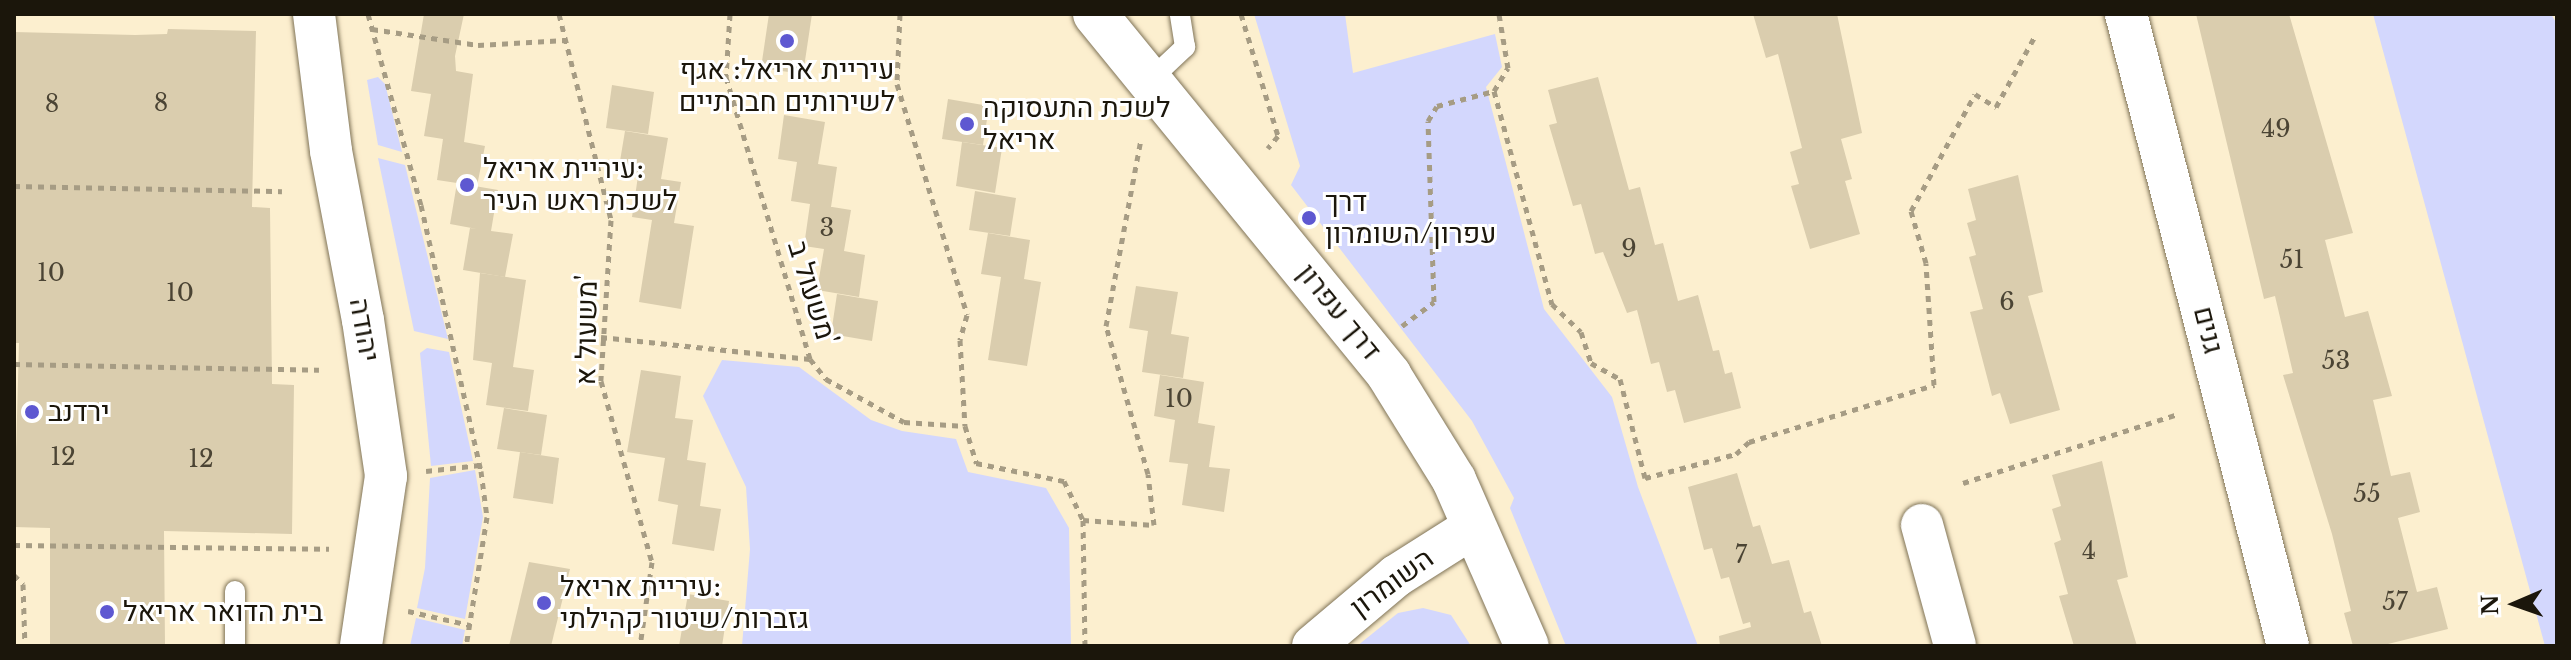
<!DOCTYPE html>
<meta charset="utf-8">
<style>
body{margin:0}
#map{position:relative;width:2571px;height:660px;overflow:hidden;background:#fcefcf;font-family:"Libre Baskerville",Heebo,serif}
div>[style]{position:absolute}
.green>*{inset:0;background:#d3d7fd}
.building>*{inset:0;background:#dacdae}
.path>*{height:5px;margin-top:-2.5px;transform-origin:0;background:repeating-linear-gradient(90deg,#a69c84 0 6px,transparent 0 12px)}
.roads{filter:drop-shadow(0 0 2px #807458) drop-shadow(0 0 2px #807458)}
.lane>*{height:20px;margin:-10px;padding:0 10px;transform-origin:10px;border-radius:10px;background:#fff}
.street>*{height:42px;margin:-21px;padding:0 21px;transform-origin:21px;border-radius:21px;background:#fff}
.secondary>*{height:44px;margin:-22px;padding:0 22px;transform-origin:22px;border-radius:22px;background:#fff}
.dots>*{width:22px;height:22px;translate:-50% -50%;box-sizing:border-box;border:4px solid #fff;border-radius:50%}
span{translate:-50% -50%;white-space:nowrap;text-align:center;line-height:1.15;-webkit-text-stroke:6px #fff;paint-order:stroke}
.number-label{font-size:24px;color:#4b4434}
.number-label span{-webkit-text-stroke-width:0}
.poi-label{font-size:28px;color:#1b160b}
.left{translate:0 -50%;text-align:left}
.street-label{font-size:28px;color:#1b160b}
.frame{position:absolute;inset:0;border:16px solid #1b160b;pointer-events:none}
.north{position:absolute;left:2475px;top:564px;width:80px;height:80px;-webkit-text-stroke:6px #fff;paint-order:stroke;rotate:268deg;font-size:22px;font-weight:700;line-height:32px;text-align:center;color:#1b160b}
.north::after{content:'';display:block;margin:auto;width:28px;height:36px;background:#1b160b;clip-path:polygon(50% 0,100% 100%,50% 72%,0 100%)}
</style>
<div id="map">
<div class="green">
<div style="clip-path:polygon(1254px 14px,1345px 14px,1353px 73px,1495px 34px,1502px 67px,1486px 87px,1544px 309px,1612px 397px,1638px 487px,1698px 646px,1566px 646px,1510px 508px,1514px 498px,1472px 421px,1291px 185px,1300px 166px)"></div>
<div style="clip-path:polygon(2373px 14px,2551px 14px,2557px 24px,2557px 646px,2545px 646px)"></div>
<div style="clip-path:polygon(378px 77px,385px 84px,402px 152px,378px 145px,367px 80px)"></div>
<div style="clip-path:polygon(378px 158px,405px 165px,448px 339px,414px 331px)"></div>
<div style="clip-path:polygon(427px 348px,449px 352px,473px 461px,431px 466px,420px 353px)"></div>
<div style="clip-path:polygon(722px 360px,799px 367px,871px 420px,902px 431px,956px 439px,968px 472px,1046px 488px,1069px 528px,1071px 646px,742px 646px,750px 549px,746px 487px,703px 396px)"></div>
<div style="clip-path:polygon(475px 470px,483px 517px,465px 619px,417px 608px,425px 568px,430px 478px)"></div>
<div style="clip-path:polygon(1423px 608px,1451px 615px,1471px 646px,1357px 646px,1398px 613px)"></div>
<div style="clip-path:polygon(416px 618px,465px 630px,462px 646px,410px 646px)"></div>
</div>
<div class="building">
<div style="clip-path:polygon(424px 14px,464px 14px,455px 56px,456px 71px,473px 74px,464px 142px,485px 146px,477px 186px,437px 180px,443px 139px,424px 136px,431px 94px,411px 91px)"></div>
<div style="clip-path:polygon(769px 14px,812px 14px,803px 74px,761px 68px)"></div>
<div style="clip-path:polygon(1753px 14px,1837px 14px,1862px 133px,1841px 139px,1852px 179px,1845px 181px,1860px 234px,1810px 249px,1791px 186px,1799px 184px,1790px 152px,1802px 148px,1778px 54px,1766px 58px)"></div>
<div style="clip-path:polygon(2196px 14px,2289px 14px,2353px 233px,2325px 240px,2345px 317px,2368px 311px,2392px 396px,2373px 400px,2391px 476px,2410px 472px,2420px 512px,2398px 518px,2417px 592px,2437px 587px,2448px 629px,2380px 646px,2353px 646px,2344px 613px,2351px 611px,2332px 534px,2283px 375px,2293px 373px,2275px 296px,2264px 299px)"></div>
<div style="clip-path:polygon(168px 29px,256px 31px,252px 207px,270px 208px,272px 384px,294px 385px,292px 534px,164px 531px,165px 645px,50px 645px,50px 528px,14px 527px,19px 343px,14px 343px,14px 32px,135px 35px,167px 34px)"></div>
<div style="clip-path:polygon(1598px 77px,1629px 190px,1640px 187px,1655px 245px,1663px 243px,1678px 301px,1698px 295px,1713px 351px,1719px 350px,1725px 374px,1732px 372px,1741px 408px,1684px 423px,1675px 390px,1667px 392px,1659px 362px,1651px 364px,1637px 310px,1627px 313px,1603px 252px,1595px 254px,1581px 204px,1573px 206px,1549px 125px,1557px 123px,1548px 90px)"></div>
<div style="clip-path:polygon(612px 85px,654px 92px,648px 134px,606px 128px)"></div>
<div style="clip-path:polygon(948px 99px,989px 106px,983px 145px,942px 139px)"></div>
<div style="clip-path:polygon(784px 115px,825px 122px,818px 164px,837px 167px,831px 207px,820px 205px,851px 210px,844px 251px,865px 255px,859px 297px,817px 290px,824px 249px,804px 246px,810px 204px,791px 201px,797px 162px,778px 159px)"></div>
<div style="clip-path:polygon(625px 131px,668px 138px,661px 179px,681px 182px,674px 223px,694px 226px,681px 309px,639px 302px,652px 220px,632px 217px,638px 176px,618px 173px)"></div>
<div style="clip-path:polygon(962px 142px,1002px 148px,995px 193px,956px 186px)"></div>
<div style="clip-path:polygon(2018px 175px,2043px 292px,2028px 296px,2060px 410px,2010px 424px,2000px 393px,1992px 396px,1970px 312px,1983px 309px,1969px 257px,1976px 255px,1967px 223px,1976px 220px,1968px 189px)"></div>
<div style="clip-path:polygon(457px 183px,498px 190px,491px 231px,513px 234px,505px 277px,463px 270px,470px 228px,477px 229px,450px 224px)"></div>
<div style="clip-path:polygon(975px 191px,1016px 198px,1010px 236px,969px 230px)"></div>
<div style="clip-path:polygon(988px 233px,1030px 240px,1024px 279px,1041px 282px,1027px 366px,988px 360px,1001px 277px,981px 274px)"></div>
<div style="clip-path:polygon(480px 273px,526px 280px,513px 367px,534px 370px,528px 411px,486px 405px,492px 363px,473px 360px)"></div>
<div style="clip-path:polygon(1136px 286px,1178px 292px,1171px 334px,1189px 337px,1183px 378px,1142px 372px,1148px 331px,1129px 328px)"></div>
<div style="clip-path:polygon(837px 294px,878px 301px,872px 341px,831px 334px)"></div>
<div style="clip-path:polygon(641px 370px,681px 376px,675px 418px,693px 420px,687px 460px,706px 463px,700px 506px,721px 509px,714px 551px,672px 544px,678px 505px,658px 501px,665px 458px,627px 452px)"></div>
<div style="clip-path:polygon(1160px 375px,1204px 382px,1198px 423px,1215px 426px,1209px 467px,1230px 469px,1224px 512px,1182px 505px,1188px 464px,1169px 462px,1175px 420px,1154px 416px)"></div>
<div style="clip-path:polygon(504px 408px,547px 415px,541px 455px,497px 449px)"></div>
<div style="clip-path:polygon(520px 452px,559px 458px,553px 504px,513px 498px)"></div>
<div style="clip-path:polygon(2102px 461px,2128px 577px,2117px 580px,2137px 646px,2074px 646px,2059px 596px,2068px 594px,2054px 543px,2061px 540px,2052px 509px,2061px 506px,2052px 475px)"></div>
<div style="clip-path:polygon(1737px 473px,1753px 527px,1760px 525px,1772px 564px,1789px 560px,1804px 613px,1811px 611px,1822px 646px,1720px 646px,1719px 636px,1751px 627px,1750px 622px,1743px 624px,1729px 577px,1721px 579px,1712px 548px,1704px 550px,1688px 487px)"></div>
<div style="clip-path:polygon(529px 562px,570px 569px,551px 646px,509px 646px)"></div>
<div style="clip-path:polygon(688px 594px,729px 601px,722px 646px,679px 646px)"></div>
</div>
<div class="path">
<div style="left:368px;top:14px;width:198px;rotate:74.5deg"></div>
<div style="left:421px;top:205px;width:273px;rotate:77.3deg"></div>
<div style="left:481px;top:471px;width:46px;rotate:82.6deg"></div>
<div style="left:487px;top:517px;width:131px;rotate:99.2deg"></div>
<div style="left:559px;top:14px;width:212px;rotate:75.8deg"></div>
<div style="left:611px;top:220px;width:161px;rotate:93.6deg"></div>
<div style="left:601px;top:381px;width:188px;rotate:74.3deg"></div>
<div style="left:652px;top:562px;width:85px;rotate:98.1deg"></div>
<div style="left:730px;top:14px;width:63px;rotate:93.6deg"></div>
<div style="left:726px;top:77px;width:294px;rotate:73.4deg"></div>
<div style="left:810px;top:359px;width:26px;rotate:51deg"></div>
<div style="left:826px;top:379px;width:89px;rotate:28.9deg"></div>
<div style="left:904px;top:422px;width:61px;rotate:3.8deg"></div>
<div style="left:965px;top:426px;width:39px;rotate:73deg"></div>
<div style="left:976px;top:463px;width:90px;rotate:11.6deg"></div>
<div style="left:1064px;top:481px;width:43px;rotate:64deg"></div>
<div style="left:1083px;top:520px;width:126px;rotate:89.1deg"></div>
<div style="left:900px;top:14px;width:70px;rotate:92.5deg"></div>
<div style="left:897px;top:84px;width:241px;rotate:73.1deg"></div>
<div style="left:967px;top:315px;width:26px;rotate:106deg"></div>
<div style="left:960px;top:340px;width:86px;rotate:86.7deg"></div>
<div style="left:1241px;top:14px;width:127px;rotate:73.1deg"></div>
<div style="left:1278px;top:136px;width:16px;rotate:130deg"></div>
<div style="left:372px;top:29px;width:107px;rotate:8.6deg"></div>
<div style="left:478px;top:45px;width:88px;rotate:-3.3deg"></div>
<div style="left:1494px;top:91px;width:221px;rotate:74.8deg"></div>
<div style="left:1552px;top:304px;width:40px;rotate:44deg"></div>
<div style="left:1581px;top:332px;width:33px;rotate:72deg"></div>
<div style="left:1591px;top:363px;width:33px;rotate:29deg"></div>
<div style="left:1620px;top:379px;width:102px;rotate:75.8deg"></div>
<div style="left:1645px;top:478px;width:94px;rotate:-14.8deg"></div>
<div style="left:1736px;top:454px;width:18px;rotate:-43deg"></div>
<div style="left:1749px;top:442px;width:194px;rotate:-17.1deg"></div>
<div style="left:1934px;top:385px;width:122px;rotate:-93.8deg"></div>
<div style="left:1926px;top:263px;width:54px;rotate:-106.1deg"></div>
<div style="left:1911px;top:211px;width:133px;rotate:-61.3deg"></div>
<div style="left:1975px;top:94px;width:25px;rotate:32deg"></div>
<div style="left:1996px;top:107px;width:79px;rotate:-61.2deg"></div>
<div style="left:14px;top:186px;width:268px;rotate:1.1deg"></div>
<div style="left:1402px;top:326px;width:40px;rotate:-37deg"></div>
<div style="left:1434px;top:302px;width:181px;rotate:-91.9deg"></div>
<div style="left:1428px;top:121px;width:17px;rotate:-59deg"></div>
<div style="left:1437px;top:106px;width:59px;rotate:-14.7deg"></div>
<div style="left:1494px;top:91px;width:27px;rotate:-59deg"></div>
<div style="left:1508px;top:68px;width:55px;rotate:-99.5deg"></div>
<div style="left:601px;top:337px;width:210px;rotate:6deg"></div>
<div style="left:14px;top:364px;width:305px;rotate:1.1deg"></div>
<div style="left:426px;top:471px;width:54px;rotate:-6.3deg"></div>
<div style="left:1963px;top:483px;width:223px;rotate:-17.8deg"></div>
<div style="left:1083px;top:520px;width:71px;rotate:4deg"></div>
<div style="left:1154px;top:525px;width:51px;rotate:-96.7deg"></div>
<div style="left:1148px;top:474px;width:154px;rotate:-105.8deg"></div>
<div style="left:1106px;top:326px;width:190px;rotate:-79.4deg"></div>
<div style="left:14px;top:545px;width:315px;rotate:0.7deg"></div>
<div style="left:14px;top:575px;width:13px;rotate:45deg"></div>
<div style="left:23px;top:584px;width:62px;rotate:88.2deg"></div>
<div style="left:408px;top:611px;width:64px;rotate:12.7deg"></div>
</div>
<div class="roads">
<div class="lane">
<div style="left:1149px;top:81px;width:50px;rotate:-43.4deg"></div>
<div style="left:1185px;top:47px;width:33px;rotate:-99deg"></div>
<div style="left:235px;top:591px;width:55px;rotate:90deg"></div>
</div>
<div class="street">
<div style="left:314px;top:14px;width:138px;rotate:82.9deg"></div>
<div style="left:331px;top:151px;width:172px;rotate:79.3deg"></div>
<div style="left:363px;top:320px;width:158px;rotate:81.6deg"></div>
<div style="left:386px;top:476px;width:172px;rotate:98.4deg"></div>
<div style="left:2126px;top:14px;width:652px;rotate:75.62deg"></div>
<div style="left:1922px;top:525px;width:125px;rotate:74.7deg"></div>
<div style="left:1313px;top:646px;width:109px;rotate:-40.1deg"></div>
<div style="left:1396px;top:576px;width:93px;rotate:-32.3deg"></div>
</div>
<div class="secondary">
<div style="left:1095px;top:14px;width:466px;rotate:50.8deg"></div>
<div style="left:1389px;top:375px;width:123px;rotate:58.2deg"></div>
<div style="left:1454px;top:480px;width:181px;rotate:66.3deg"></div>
</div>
</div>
<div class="dots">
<div style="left:787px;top:41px;background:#5e58d1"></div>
<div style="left:967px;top:124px;background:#5e58d1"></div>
<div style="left:467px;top:185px;background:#5e58d1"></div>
<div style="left:1309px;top:218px;background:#5e58d1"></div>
<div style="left:32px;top:412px;background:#5e58d1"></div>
<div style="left:544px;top:603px;background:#5e58d1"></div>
<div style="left:107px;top:612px;background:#5e58d1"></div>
</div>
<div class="number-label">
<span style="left:161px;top:103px">8</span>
<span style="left:52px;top:104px">8</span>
<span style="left:2276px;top:129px">49</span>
<span style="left:827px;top:228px">3</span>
<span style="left:1629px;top:249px">9</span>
<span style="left:2292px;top:260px">51</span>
<span style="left:51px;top:273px">10</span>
<span style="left:180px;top:293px">10</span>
<span style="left:2007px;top:302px">6</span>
<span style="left:2336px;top:361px">53</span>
<span style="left:1179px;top:399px">10</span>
<span style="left:63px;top:457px">12</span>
<span style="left:201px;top:459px">12</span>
<span style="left:2367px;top:494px">55</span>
<span style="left:2089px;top:551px">4</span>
<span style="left:1741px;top:555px">7</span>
<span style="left:2395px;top:602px">57</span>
</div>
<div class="poi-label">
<span style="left:787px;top:86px">עיריית אריאל: אגף<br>לשירותים חברתיים</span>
<span class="left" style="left:983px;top:124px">לשכת התעסוקה<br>אריאל</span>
<span class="left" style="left:483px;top:185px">עיריית אריאל:<br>לשכת ראש העיר</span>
<span class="left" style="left:1325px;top:218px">דרך<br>עפרון/השומרון</span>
<span class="left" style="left:48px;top:412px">ירדנב</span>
<span class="left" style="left:560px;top:603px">עיריית אריאל:<br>גזברות/שיטור קהילתי</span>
<span class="left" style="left:123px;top:612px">בית הדואר אריאל</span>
</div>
<div class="street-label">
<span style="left:812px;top:293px;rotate:73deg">משעול ב'</span>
<span style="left:1339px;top:312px;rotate:51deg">דרך עפרון</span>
<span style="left:364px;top:330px;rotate:80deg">יהודה</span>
<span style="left:587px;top:330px;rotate:-89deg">משעול א'</span>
<span style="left:2208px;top:330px;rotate:76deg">גנים</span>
<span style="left:1392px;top:583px;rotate:-36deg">השומרון</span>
</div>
<div class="frame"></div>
<div class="north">N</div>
</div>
